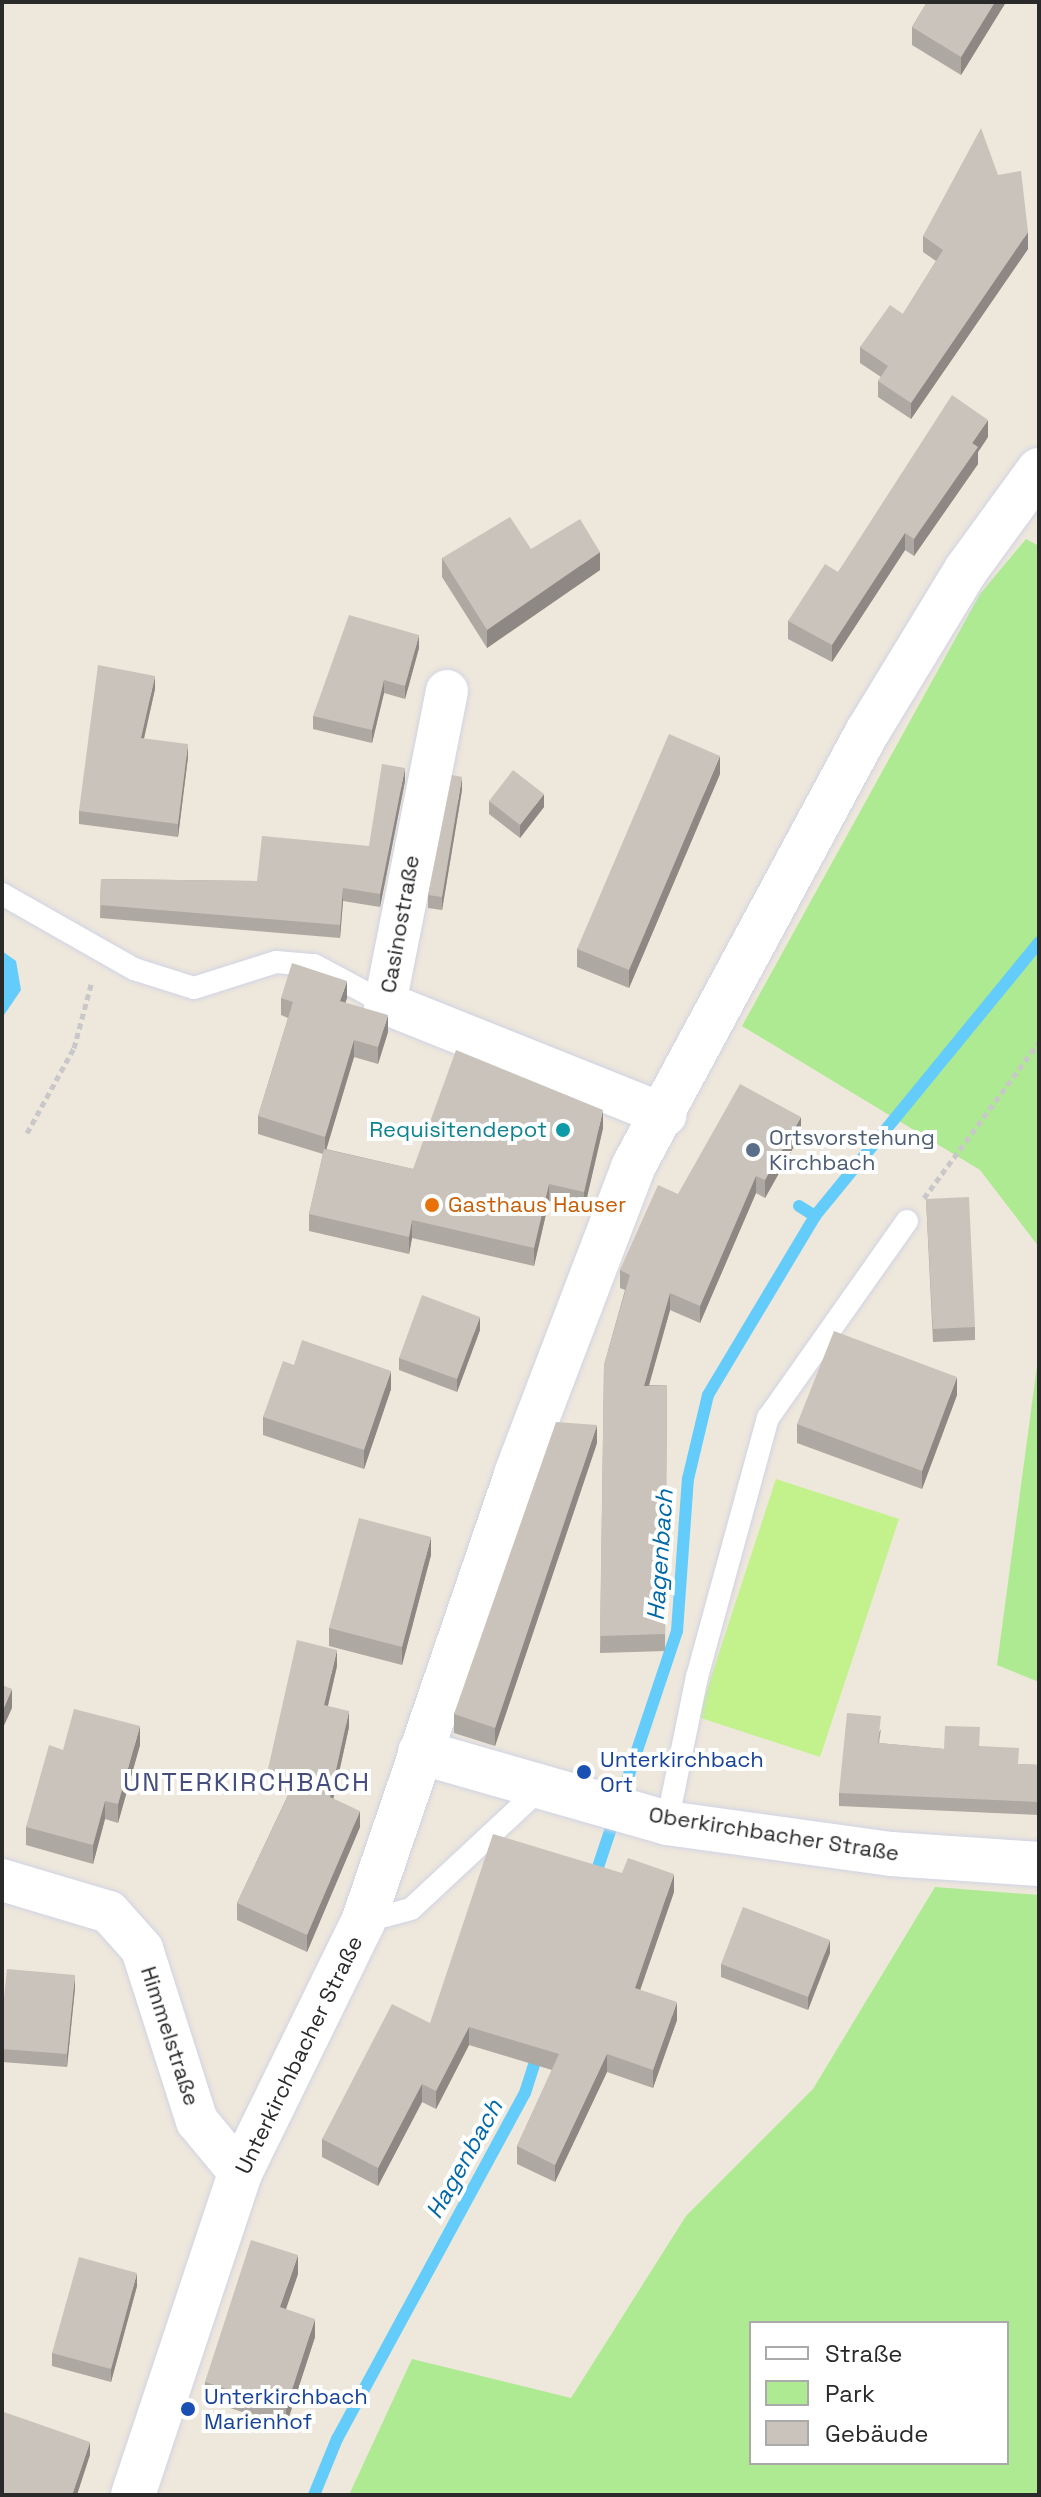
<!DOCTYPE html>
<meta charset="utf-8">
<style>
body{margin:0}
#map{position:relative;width:1041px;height:2497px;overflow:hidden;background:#eee7db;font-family:"Space Grotesk",sans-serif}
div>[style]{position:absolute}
.green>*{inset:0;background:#adea92}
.pitch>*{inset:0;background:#c3f28d}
.water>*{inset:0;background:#64ccfa}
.stream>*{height:12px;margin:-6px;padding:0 6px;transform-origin:6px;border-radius:6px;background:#64ccfa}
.path>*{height:5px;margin-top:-2.5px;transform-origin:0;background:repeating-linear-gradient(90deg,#c8c8c8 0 6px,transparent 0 10px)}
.roads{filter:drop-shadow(0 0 2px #d0d3e5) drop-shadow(0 0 2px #d0d3e5)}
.lane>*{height:22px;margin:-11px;padding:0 11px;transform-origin:11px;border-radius:11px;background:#fff}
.street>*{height:42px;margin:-21px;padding:0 21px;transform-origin:21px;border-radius:21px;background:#fff}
.secondary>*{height:44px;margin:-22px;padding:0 22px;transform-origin:22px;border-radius:22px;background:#fff}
.wall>*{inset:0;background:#ada8a1}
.shaded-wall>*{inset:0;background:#8d8883}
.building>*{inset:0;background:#c9c3bb}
.dots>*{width:22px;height:22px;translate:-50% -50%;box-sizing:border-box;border:4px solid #fff;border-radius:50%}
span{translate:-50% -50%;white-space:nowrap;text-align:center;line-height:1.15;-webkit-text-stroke:8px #fff;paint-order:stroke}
.street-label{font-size:22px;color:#2a2a2a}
.culture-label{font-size:22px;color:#0d838f}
.right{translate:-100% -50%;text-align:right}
.service-label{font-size:22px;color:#4e5e75}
.left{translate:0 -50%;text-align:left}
.food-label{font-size:22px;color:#c56008}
.transit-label{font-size:22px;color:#164399}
.water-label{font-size:24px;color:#0168a8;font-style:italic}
.quarter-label{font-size:26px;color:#464e80;letter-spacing:2px}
.frame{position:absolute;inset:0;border:4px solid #2a2a2a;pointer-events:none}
.legend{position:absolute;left:749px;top:2321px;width:260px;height:144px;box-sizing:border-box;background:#fff;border:2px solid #aaa;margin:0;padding:10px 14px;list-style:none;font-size:24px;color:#2a2a2a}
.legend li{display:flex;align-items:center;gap:16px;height:40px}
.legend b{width:40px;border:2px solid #aaa}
</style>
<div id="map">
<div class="green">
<div style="clip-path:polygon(1026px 539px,1039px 546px,1039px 1247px,980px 1170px,742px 1026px,980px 594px)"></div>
<div style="clip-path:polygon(1039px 1351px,1039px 1682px,997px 1665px)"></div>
<div style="clip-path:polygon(evenodd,935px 1887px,1039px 1895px,1039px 2495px,349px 2495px,412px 2359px,571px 2398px,686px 2216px,813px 2089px,935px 1887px,751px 2323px,1007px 2323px,1007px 2463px,751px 2463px,751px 2323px)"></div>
</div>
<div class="pitch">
<div style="clip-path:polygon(776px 1479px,899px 1519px,820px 1757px,698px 1717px)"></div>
</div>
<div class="water">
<div style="clip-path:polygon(2px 951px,16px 961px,21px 990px,2px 1018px)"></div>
</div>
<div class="stream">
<div style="left:799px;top:1206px;width:19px;rotate:32deg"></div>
<div style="left:594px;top:1879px;width:262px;rotate:-71.5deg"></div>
<div style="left:677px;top:1631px;width:152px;rotate:-85.9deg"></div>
<div style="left:688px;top:1479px;width:86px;rotate:-76.6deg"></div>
<div style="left:708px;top:1395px;width:209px;rotate:-59.1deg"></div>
<div style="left:815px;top:1216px;width:354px;rotate:-50.7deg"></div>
<div style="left:314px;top:2495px;width:61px;rotate:-67.7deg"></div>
<div style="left:337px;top:2439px;width:394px;rotate:-61.5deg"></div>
<div style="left:525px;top:2093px;width:46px;rotate:-72.3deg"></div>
</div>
<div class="path">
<div style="left:27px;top:1133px;width:97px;rotate:-61.1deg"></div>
<div style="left:74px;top:1048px;width:69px;rotate:-75deg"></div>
<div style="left:924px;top:1198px;width:194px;rotate:-53.6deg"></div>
</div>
<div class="roads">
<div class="lane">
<div style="left:2px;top:894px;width:152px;rotate:29.6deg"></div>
<div style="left:134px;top:969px;width:63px;rotate:17.6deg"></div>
<div style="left:194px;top:988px;width:86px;rotate:-17.6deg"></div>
<div style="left:276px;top:962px;width:38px;rotate:5deg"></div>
<div style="left:314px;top:965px;width:81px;rotate:28.2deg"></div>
<div style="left:667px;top:1823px;width:149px;rotate:-78.4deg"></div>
<div style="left:697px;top:1677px;width:269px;rotate:-74.7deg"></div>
<div style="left:768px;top:1418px;width:241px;rotate:-54.8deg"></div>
<div style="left:363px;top:1922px;width:50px;rotate:-15.2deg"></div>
<div style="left:411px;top:1909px;width:179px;rotate:-43deg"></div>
</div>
<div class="street">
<div style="left:447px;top:691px;width:318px;rotate:101.2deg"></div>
<div style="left:385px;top:1003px;width:302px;rotate:21.8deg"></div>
<div style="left:2px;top:1880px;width:112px;rotate:16.7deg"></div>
<div style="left:109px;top:1912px;width:50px;rotate:48.3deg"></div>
<div style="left:142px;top:1949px;width:181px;rotate:72.3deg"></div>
<div style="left:197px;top:2121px;width:67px;rotate:50.4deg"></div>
</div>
<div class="secondary">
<div style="left:420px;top:1752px;width:257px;rotate:16deg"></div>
<div style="left:667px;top:1823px;width:226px;rotate:7.9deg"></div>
<div style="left:891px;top:1854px;width:148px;rotate:3.9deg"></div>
<div style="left:133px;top:2495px;width:339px;rotate:-71.6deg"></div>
<div style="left:240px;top:2173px;width:280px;rotate:-63.9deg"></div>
<div style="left:363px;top:1922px;width:473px;rotate:-71.1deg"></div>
<div style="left:516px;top:1474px;width:329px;rotate:-69.1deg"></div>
<div style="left:633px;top:1167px;width:495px;rotate:-61.7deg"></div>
<div style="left:868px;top:731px;width:188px;rotate:-58.7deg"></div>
<div style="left:966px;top:570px;width:124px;rotate:-53.9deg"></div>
</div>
</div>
<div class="wall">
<div style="clip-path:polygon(927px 2px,1006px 2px,961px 75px,912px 45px,912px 27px)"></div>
<div style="clip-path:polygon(998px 175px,1028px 249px,911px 419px,878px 397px,878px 381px,881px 377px,860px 363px,860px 347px,903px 314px,936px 261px,923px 252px,923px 236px)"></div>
<div style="clip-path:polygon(988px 437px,978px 452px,978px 464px,914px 556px,905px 550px,832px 662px,788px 639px,788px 621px,838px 572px)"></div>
<div style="clip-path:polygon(531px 549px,600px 570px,487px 648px,442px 577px,442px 558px)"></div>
<div style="clip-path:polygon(419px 648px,405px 699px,384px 693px,372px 743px,313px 729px,313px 716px)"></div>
<div style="clip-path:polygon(155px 689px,144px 739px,188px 757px,178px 837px,79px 824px,79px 811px)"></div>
<div style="clip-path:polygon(720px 774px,629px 988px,577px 967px,577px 949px)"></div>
<div style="clip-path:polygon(405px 781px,380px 907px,343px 901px,340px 938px,100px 918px,101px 879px,257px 881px,369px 846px)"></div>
<div style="clip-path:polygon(462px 790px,442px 910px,428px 908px,428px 895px)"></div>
<div style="clip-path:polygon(489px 801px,544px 807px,520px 838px,489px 814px)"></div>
<div style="clip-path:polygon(281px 998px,347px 998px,345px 1003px,388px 1032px,378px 1064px,354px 1057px,326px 1149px,413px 1169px,603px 1128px,584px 1210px,549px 1201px,534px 1266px,412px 1238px,409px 1254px,309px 1231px,309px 1214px,323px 1154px,258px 1134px,258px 1116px,288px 1018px,281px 1015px)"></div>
<div style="clip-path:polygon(801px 1134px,765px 1198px,756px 1193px,700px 1323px,670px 1310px,649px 1385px,667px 1385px,665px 1651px,600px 1653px,604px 1365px,625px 1290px,620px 1288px,620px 1270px,678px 1194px)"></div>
<div style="clip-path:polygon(926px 1199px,975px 1327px,975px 1340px,933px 1342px)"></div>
<div style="clip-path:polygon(480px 1330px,457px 1392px,399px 1370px,399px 1358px)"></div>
<div style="clip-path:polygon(294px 1365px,391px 1389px,364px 1469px,263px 1435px,263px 1417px)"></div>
<div style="clip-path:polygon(957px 1395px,922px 1489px,797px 1443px,797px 1424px)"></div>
<div style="clip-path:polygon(597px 1443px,495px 1746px,454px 1733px,454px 1714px)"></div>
<div style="clip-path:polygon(431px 1555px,402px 1665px,329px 1646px,329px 1628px)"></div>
<div style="clip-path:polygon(337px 1666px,328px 1706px,349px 1727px,333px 1799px,360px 1827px,307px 1952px,237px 1920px,237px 1903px,288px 1795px,268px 1785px,268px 1769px)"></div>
<div style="clip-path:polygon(881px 1729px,879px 1743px,944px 1749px,980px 1746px,1018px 1764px,1039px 1765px,1039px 1815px,839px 1806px,839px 1793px)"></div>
<div style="clip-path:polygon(140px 1745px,118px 1823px,105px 1819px,93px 1864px,26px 1845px,26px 1827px,63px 1750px)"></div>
<div style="clip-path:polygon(674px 1892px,640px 1990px,677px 2020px,653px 2088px,607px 2072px,555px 2182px,517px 2164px,517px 2146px,552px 2070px,469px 2045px,436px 2109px,422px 2102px,378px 2186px,322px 2157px,322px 2139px,430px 2023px)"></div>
<div style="clip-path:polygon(830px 1953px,808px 2010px,721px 1977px,721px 1964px)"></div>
<div style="clip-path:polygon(75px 1988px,67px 2067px,2px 2062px,2px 2017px)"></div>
<div style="clip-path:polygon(298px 2274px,286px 2309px,315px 2337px,286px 2426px,205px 2400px,205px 2382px)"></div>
<div style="clip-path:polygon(137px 2286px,111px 2382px,52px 2366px,52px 2353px)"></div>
</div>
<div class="shaded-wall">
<div style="clip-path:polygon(995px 2px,1006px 2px,961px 75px,961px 57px)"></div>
<div style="clip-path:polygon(1028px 232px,1028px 249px,911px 419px,911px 403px)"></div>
<div style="clip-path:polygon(988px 420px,988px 437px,978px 452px,978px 464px,914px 556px,914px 539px,972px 443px)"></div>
<div style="clip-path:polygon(905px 533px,905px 550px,832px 662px,832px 645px)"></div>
<div style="clip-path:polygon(600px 552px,600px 570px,487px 648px,487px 630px)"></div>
<div style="clip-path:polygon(419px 635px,419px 648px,405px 699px,405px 686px)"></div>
<div style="clip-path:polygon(155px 676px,155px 689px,141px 751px,141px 738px)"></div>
<div style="clip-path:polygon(384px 680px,384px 693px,372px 743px,372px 730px)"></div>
<div style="clip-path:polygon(188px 744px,188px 757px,178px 837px,178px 824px)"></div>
<div style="clip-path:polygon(720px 756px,720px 774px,629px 988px,629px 970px)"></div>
<div style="clip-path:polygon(405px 768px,405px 781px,380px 907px,380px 894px)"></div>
<div style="clip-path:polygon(462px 777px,462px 790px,442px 910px,442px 897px)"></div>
<div style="clip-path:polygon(544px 794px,544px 807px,520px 838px,520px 825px)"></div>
<div style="clip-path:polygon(343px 888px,343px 901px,340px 938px,340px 925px)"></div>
<div style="clip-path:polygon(347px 981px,347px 998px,340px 1019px,340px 1001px)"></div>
<div style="clip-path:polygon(388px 1015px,388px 1032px,378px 1064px,378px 1047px)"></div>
<div style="clip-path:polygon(354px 1040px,354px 1057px,325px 1154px,325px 1137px)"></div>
<div style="clip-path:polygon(603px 1110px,603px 1128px,584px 1210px,584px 1192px)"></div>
<div style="clip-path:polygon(801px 1117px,801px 1134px,765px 1198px,765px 1180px)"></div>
<div style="clip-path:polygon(756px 1176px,756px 1193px,700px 1323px,700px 1306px)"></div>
<div style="clip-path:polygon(549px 1184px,549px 1201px,534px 1266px,534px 1248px)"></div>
<div style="clip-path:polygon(412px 1220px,412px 1238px,409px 1254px,409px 1237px)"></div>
<div style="clip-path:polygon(670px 1293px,670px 1310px,644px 1403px,644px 1386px)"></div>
<div style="clip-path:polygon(480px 1317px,480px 1330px,457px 1392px,457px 1379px)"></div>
<div style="clip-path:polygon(391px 1371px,391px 1389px,364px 1469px,364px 1450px)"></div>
<div style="clip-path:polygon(957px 1377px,957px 1395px,922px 1489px,922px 1471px)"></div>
<div style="clip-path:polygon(597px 1425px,597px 1443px,495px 1746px,495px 1728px)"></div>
<div style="clip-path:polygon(431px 1537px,431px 1555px,402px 1665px,402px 1647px)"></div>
<div style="clip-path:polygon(337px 1650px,337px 1666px,324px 1722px,324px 1705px)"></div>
<div style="clip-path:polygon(12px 1689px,12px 1708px,2px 1730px,2px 1712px)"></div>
<div style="clip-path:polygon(349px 1711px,349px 1727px,330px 1814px,330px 1797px)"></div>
<div style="clip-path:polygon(140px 1726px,140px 1745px,118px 1823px,118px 1804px)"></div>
<div style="clip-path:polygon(105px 1801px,105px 1819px,93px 1864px,93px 1845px)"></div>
<div style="clip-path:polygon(360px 1811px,360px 1827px,307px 1952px,307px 1935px)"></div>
<div style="clip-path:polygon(674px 1874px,674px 1892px,635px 2005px,635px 1988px)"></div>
<div style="clip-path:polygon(830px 1940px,830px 1953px,808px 2010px,808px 1997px)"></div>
<div style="clip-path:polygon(75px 1975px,75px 1988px,67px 2067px,67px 2054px)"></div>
<div style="clip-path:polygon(677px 2002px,677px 2020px,653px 2088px,653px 2070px)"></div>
<div style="clip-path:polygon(469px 2027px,469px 2045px,436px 2109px,436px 2091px)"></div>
<div style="clip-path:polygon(607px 2054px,607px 2072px,555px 2182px,555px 2165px)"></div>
<div style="clip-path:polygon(422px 2084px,422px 2102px,378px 2186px,378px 2168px)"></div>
<div style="clip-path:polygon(298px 2255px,298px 2274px,280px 2326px,280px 2307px)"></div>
<div style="clip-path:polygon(137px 2273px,137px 2286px,111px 2382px,111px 2369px)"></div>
<div style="clip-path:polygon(315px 2319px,315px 2337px,286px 2426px,286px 2408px)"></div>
<div style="clip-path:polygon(90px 2442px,90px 2455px,77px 2495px,72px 2495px)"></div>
</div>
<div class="building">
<div style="clip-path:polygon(927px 2px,995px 2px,961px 57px,912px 27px)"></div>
<div style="clip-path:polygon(981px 128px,998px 175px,1021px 171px,1028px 232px,911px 403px,878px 381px,888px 366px,860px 347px,890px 305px,903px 314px,943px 250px,923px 236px)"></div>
<div style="clip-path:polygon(952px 395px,988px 420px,972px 443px,978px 447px,914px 539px,905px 533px,832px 645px,788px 621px,825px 564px,838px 572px)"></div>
<div style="clip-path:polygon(510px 517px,531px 549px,580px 519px,600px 552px,487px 630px,442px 558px)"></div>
<div style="clip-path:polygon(349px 615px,419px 635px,405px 686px,384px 680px,372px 730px,313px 716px)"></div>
<div style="clip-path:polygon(98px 665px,155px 676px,141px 738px,188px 744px,178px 824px,79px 811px)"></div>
<div style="clip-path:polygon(669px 734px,720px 756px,629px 970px,577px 949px)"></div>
<div style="clip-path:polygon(382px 764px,405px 768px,380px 894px,343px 888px,340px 925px,100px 905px,101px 879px,257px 881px,262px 836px,369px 846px)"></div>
<div style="clip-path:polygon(513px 770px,544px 794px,520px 825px,489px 801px)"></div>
<div style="clip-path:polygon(452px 775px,462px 777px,442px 897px,428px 895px)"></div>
<div style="clip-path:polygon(292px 963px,347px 981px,340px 1001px,388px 1015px,378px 1047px,354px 1040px,325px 1137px,258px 1116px,293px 1002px,281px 998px)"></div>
<div style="clip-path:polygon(456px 1050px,603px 1110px,584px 1192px,549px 1184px,534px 1248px,412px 1220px,409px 1237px,309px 1214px,324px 1149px,413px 1169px)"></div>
<div style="clip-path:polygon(740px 1084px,801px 1117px,765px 1180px,756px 1176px,700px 1306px,670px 1293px,644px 1386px,667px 1385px,665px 1634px,600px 1636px,604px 1365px,630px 1275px,620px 1270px,658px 1185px,678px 1194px)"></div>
<div style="clip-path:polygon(969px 1197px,975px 1327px,933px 1329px,926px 1199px)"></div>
<div style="clip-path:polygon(422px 1295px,480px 1317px,457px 1379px,399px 1358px)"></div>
<div style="clip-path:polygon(834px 1331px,957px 1377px,922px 1471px,797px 1424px)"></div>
<div style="clip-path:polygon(302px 1340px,391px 1371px,364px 1450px,263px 1417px,283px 1361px,294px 1365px)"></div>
<div style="clip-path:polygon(556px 1422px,597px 1425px,495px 1728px,454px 1714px)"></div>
<div style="clip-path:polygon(359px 1518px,431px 1537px,402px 1647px,329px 1628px)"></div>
<div style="clip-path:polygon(297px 1640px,337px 1650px,324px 1705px,349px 1711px,330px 1797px,360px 1811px,307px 1935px,237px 1903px,295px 1781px,268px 1769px)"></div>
<div style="clip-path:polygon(2px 1685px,12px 1689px,2px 1712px)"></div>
<div style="clip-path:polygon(74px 1709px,140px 1726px,118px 1804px,105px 1801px,93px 1845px,26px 1827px,49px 1745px,63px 1750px)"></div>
<div style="clip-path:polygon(847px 1713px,881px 1716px,878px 1743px,944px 1749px,945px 1726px,980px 1727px,979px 1746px,1019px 1748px,1018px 1764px,1039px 1765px,1039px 1802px,839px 1793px)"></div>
<div style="clip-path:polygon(493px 1834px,622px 1873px,628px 1858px,674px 1874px,635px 1988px,677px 2002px,653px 2070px,607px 2054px,555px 2165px,517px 2146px,559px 2054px,469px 2027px,436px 2091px,422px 2084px,378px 2168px,322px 2139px,392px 2004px,430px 2023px)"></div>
<div style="clip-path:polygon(743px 1907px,830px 1940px,808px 1997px,721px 1964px)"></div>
<div style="clip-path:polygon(7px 1969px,75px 1975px,67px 2054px,2px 2049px,2px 2017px)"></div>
<div style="clip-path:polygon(251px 2240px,298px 2255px,280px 2307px,315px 2319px,286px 2408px,205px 2382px)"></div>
<div style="clip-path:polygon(79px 2257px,137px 2273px,111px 2369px,52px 2353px)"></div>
<div style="clip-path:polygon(4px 2412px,90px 2442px,72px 2495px,2px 2495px,2px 2417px)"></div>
</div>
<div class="dots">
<div style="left:563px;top:1130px;background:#0f9aa8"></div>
<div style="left:753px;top:1150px;background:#5c6f8a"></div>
<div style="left:432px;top:1205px;background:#e8710a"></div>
<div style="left:584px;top:1772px;background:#1a4fb4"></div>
<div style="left:188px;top:2409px;background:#1a4fb4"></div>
</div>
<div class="street-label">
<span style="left:400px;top:924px;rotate:-80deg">Casinostraße</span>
<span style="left:774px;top:1834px;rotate:9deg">Oberkirchbacher Straße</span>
<span style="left:170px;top:2036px;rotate:72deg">Himmelstraße</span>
<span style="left:299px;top:2055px;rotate:-64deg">Unterkirchbacher Straße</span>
</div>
<div class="culture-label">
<span class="right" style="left:547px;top:1130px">Requisitendepot</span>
</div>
<div class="service-label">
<span class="left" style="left:769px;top:1150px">Ortsvorstehung<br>Kirchbach</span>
</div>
<div class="food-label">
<span class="left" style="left:448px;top:1205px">Gasthaus Hauser</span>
</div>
<div class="transit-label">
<span class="left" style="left:600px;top:1772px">Unterkirchbach<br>Ort</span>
<span class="left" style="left:204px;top:2409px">Unterkirchbach<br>Marienhof</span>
</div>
<div class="water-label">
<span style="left:660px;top:1555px;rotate:-86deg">Hagenbach</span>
<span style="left:464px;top:2159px;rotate:-61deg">Hagenbach</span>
</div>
<div class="quarter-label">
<span style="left:247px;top:1783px">UNTERKIRCHBACH</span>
</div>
<div class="frame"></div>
<ul class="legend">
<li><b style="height:10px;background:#fff"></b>Straße</li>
<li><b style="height:22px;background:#adea92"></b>Park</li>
<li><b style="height:22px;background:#c9c3bb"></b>Gebäude</li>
</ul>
</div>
